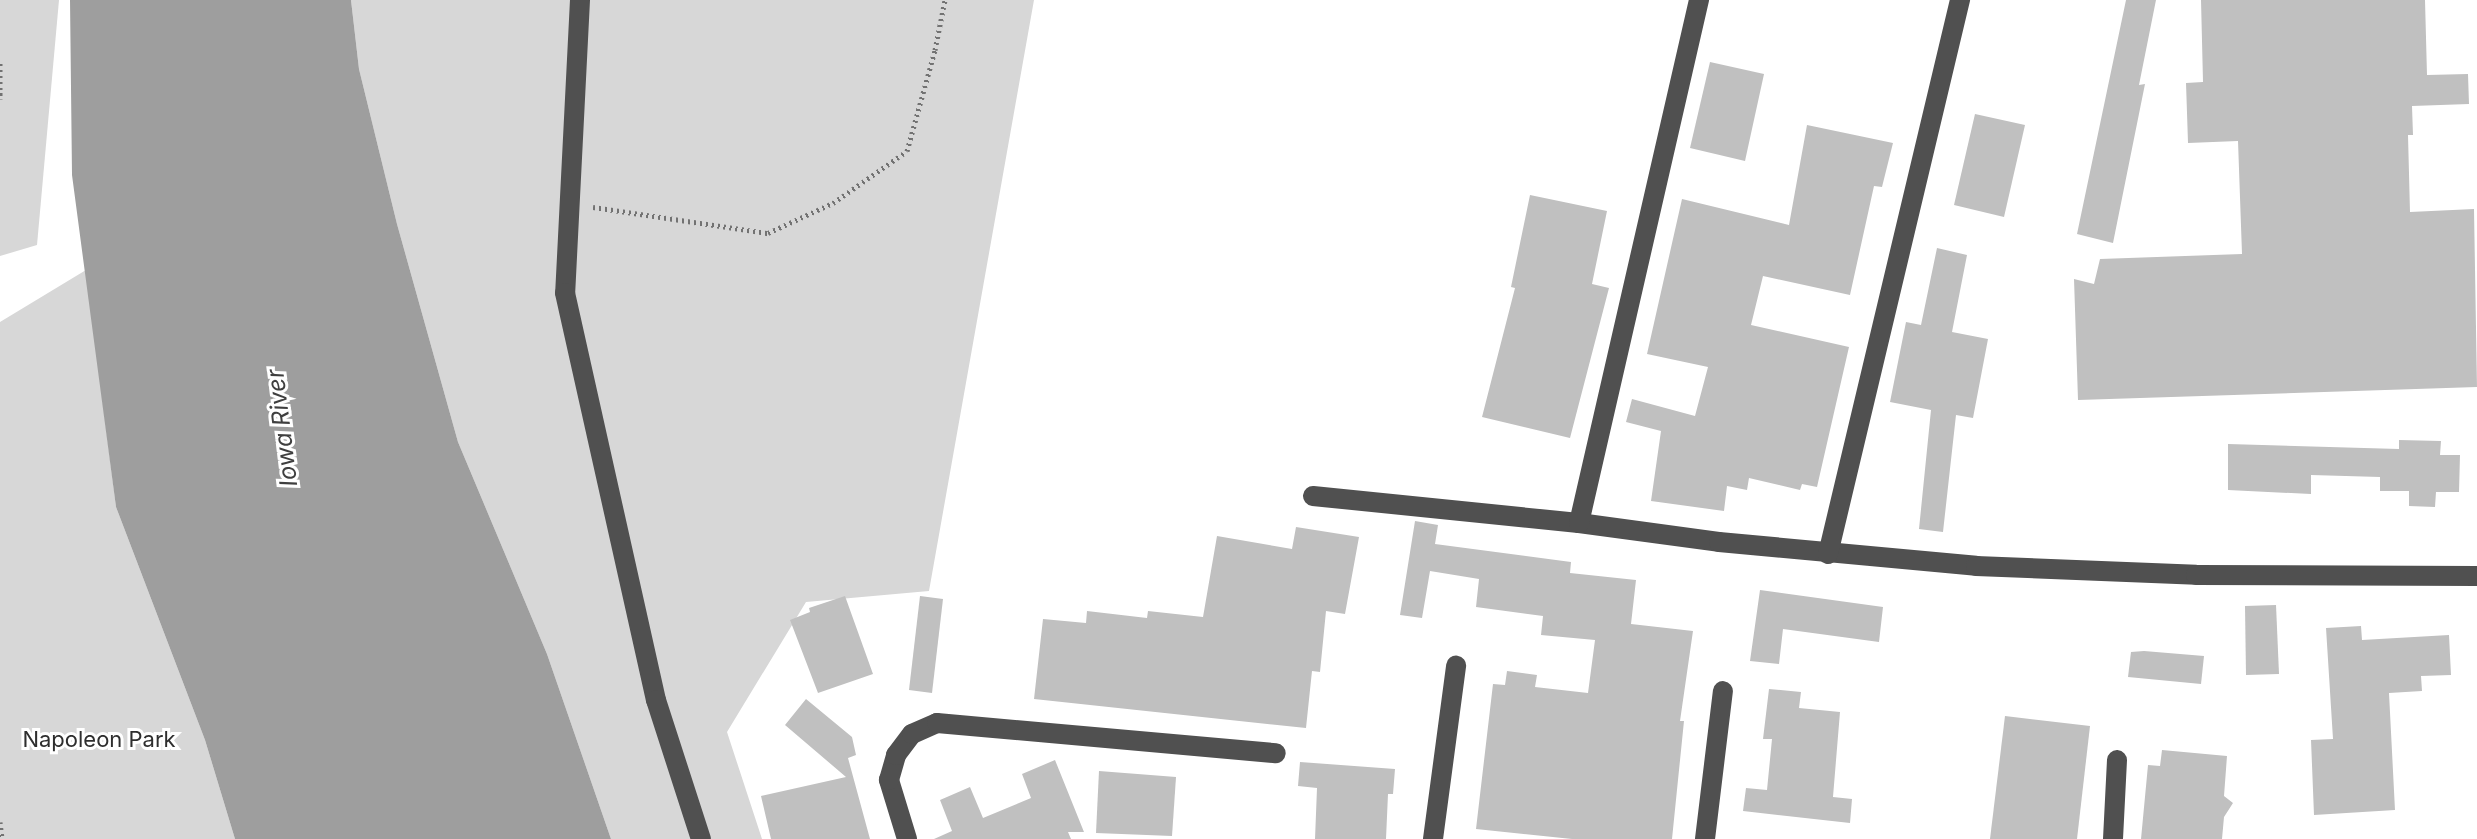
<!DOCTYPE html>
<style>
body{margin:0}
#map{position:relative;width:2477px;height:839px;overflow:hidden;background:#fff;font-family:Inter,sans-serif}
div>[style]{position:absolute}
.green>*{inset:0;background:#d7d7d7}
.water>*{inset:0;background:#9e9e9e}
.building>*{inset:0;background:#c0c0c0}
.path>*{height:5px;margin-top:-2.5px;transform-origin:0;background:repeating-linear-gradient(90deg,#727272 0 2px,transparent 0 6px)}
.minor>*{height:20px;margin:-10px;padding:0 10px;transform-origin:10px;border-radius:10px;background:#505050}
span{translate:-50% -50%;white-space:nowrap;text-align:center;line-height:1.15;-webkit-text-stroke:6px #fff;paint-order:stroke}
.park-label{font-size:22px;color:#2e2e2e}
.water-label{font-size:24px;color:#3f3f3f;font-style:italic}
</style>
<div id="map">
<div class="green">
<div style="clip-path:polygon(0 0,59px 0,37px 245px,0 256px)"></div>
<div style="clip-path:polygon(351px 0,1034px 0,929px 591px,806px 602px,727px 732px,762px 839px,611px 839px,547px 654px,458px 442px,397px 224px,359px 69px)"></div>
<div style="clip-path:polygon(86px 270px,116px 507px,205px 740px,235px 839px,0 839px,0 322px)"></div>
</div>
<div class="water">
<div style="clip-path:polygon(70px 0,351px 0,359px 69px,397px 224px,458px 442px,547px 654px,611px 839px,235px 839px,205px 740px,116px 507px,72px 175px)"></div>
</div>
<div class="building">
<div style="clip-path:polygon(2126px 0,2156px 0,2139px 85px,2145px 84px,2113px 243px,2077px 234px)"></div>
<div style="clip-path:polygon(2201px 0,2425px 0,2427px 75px,2468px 74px,2469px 104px,2412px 106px,2413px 135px,2408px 135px,2410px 212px,2474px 209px,2477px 387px,2078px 400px,2074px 279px,2094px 284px,2100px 259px,2242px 254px,2238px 141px,2188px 143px,2186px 83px,2203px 82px)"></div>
<div style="clip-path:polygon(1710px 62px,1764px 74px,1745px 161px,1690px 148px)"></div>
<div style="clip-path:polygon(1975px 114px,2025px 125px,2004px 217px,1954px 205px)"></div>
<div style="clip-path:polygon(1807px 125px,1893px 143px,1882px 187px,1874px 186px,1850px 295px,1763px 276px,1751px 325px,1849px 347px,1817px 487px,1802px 484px,1800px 490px,1749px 478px,1747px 490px,1727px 486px,1724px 511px,1651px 501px,1661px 431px,1626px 422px,1632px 399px,1695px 416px,1708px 367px,1647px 354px,1682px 199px,1789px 225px)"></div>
<div style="clip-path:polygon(1530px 195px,1607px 211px,1592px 284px,1609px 288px,1570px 438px,1482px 417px,1515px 288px,1511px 287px)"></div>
<div style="clip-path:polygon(1937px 248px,1967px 255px,1952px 332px,1988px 339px,1973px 418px,1956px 415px,1943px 532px,1919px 529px,1931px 410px,1890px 402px,1906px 322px,1921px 325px)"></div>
<div style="clip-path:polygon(2399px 440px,2441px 441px,2440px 455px,2460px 455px,2459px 492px,2436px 492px,2435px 507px,2409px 506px,2409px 491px,2380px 491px,2380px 477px,2311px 475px,2311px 494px,2228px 490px,2228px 444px,2399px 449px)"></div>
<div style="clip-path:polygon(1415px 521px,1438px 525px,1435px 544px,1571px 562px,1570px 573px,1636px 580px,1631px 624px,1693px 631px,1680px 721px,1684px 721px,1672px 839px,1572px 839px,1476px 829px,1493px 684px,1505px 685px,1507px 671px,1537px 675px,1535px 687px,1588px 693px,1595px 640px,1541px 635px,1543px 616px,1476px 607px,1479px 579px,1430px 571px,1422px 618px,1400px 615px)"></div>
<div style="clip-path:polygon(1296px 527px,1359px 537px,1345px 614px,1326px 611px,1320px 672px,1312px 671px,1306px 728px,1034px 699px,1043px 619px,1086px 623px,1087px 611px,1147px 618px,1148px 611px,1203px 617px,1217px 536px,1292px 549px)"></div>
<div style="clip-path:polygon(1760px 590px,1883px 607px,1879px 642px,1783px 629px,1779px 664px,1750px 661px)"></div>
<div style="clip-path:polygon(845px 596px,873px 674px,818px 693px,790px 620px,810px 612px,809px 608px)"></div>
<div style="clip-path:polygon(920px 596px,943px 599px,932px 693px,909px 690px)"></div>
<div style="clip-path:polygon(2276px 605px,2279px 674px,2246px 675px,2245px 606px)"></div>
<div style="clip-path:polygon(2361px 626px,2362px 640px,2449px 635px,2451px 675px,2421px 676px,2422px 691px,2389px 693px,2395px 810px,2314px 815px,2311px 740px,2333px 739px,2326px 628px)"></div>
<div style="clip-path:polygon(2144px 651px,2204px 656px,2201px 684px,2128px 677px,2131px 652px)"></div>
<div style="clip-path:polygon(1769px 689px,1801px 692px,1799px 708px,1840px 712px,1833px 797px,1852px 799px,1850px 823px,1743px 811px,1746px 788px,1767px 790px,1772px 739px,1763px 739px)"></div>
<div style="clip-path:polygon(806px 699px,852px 737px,856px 755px,848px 758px,870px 839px,771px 839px,761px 796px,846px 777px,785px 725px)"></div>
<div style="clip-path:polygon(2005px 716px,2090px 726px,2077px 839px,1990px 839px)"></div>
<div style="clip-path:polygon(2162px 750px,2227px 756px,2224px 796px,2233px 803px,2224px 817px,2222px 839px,2141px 839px,2148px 765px,2160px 766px)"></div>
<div style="clip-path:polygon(1055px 760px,1084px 832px,1068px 832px,1071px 839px,934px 839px,952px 831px,940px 800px,970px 787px,983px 818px,1031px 798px,1022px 774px)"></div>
<div style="clip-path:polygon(1300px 762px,1395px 769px,1393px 794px,1388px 794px,1386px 839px,1315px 839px,1317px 788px,1298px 786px)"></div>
<div style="clip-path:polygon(1099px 771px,1176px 777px,1172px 836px,1096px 833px)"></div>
</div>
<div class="path">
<div style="left:0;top:63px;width:36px;rotate:90deg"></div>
<div style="left:593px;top:207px;width:177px;rotate:8.5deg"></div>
<div style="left:768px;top:233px;width:72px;rotate:-24.8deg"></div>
<div style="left:833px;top:203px;width:90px;rotate:-35.1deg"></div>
<div style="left:907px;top:151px;width:105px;rotate:-74.5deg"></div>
<div style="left:935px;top:50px;width:51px;rotate:-78.7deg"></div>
<div style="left:0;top:822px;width:17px;rotate:83deg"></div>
</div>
<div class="minor">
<div style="left:580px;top:0;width:293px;rotate:92.9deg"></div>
<div style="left:565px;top:293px;width:417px;rotate:77.4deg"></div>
<div style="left:656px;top:700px;width:146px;rotate:72.1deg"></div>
<div style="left:1313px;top:496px;width:267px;rotate:5.8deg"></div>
<div style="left:1579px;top:523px;width:141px;rotate:7.7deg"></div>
<div style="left:1719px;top:542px;width:258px;rotate:5.3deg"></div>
<div style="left:1976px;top:566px;width:220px;rotate:2.3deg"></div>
<div style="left:2196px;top:575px;width:281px;rotate:0.2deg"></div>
<div style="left:1579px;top:523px;width:537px;rotate:-77.08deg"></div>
<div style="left:1828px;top:554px;width:570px;rotate:-76.6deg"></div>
<div style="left:907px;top:839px;width:62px;rotate:-107deg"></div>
<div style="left:889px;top:780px;width:26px;rotate:-74deg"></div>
<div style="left:896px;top:755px;width:26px;rotate:-53deg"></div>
<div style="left:912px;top:734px;width:27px;rotate:-24deg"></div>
<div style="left:937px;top:723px;width:340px;rotate:5.1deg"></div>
<div style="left:1433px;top:839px;width:175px;rotate:-82.4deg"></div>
<div style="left:1705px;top:839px;width:149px;rotate:-83.1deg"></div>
<div style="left:2113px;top:839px;width:79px;rotate:-87.1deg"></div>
</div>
<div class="park-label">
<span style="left:99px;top:740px">Napoleon Park</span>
</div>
<div class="water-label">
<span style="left:282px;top:428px;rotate:-97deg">Iowa River</span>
</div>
</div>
